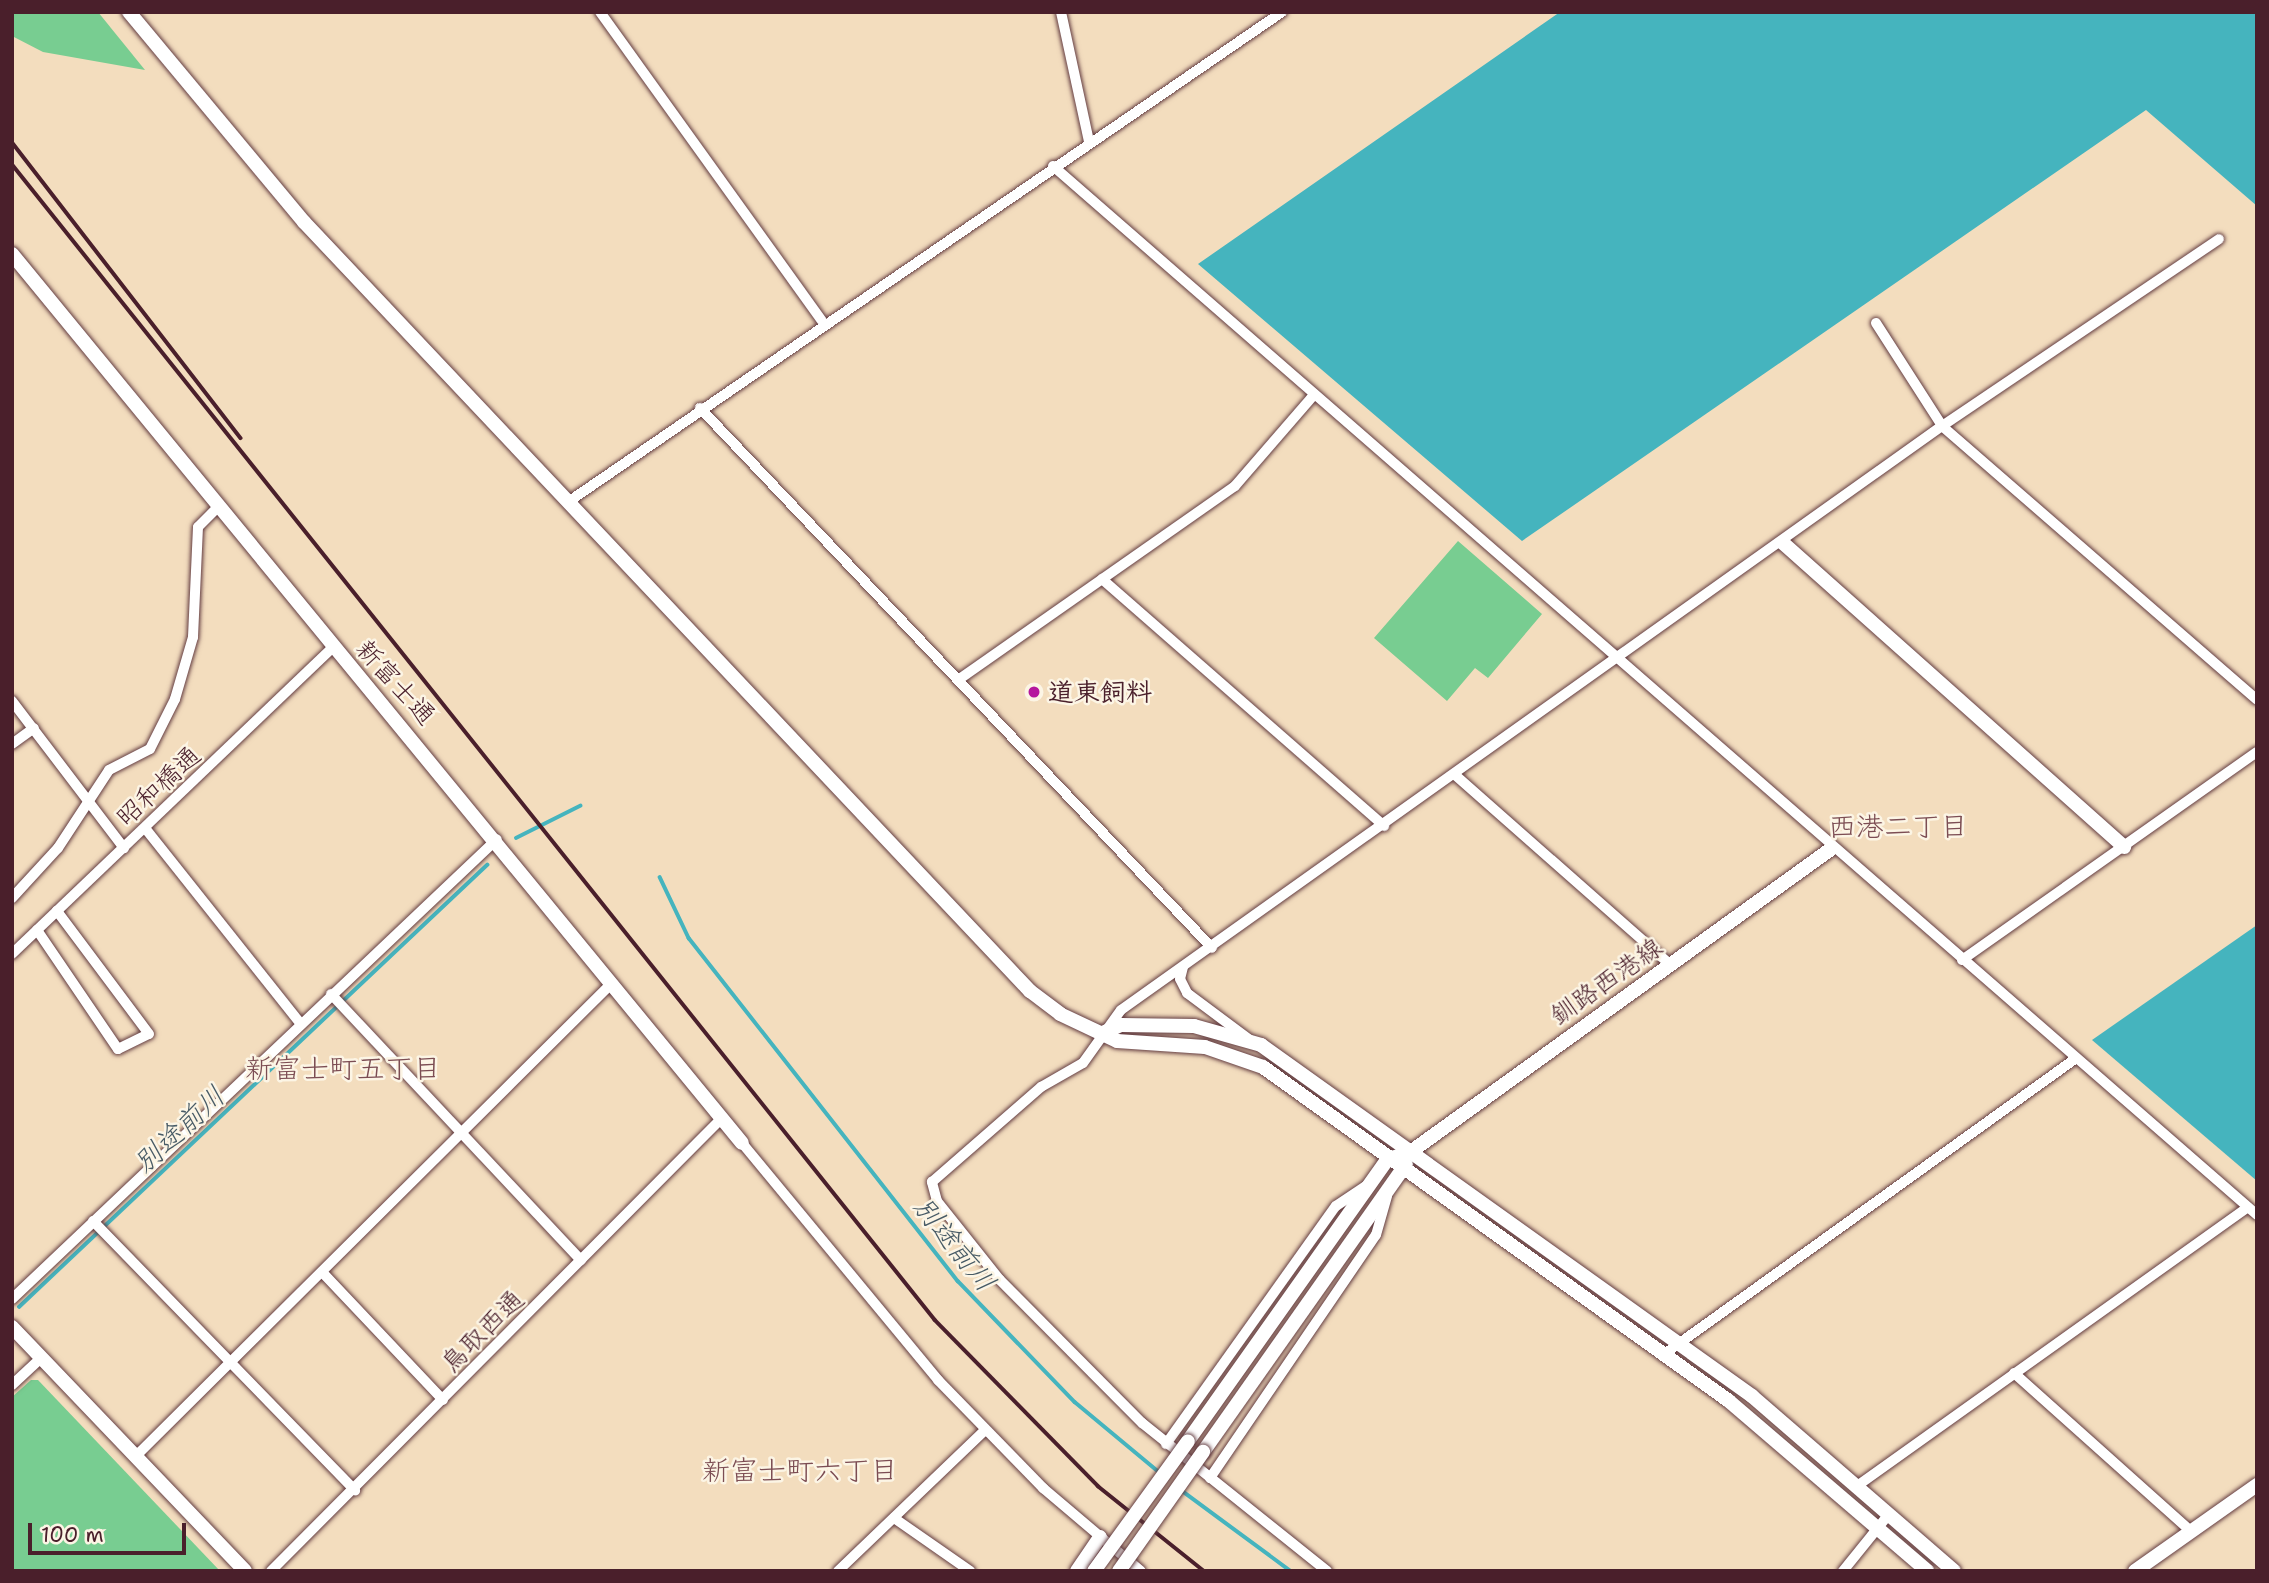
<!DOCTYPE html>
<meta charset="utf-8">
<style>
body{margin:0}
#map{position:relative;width:2269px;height:1583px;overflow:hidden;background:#f3ddbe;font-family:"Shantell Sans","Klee One",sans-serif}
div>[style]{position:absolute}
.green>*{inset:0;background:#78cd91}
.water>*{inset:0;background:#45b4be}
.stream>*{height:3.5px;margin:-1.75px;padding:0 1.75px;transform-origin:1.75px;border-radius:1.75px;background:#45b4be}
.roads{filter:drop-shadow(0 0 2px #633c41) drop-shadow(0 0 2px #633c41)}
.street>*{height:10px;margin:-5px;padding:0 5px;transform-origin:5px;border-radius:5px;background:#fff}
.secondary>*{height:14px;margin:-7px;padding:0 7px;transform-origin:7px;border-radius:7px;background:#fff}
.rail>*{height:3.5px;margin:-1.75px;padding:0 1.75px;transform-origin:1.75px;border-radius:1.75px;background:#4a1f2b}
.bridges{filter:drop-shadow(0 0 2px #633c41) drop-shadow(0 0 2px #633c41)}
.secondary-bridge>*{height:14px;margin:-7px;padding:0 7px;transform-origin:7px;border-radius:7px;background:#fff}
.dots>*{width:19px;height:19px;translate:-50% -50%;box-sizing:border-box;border:4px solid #fcf5e5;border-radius:50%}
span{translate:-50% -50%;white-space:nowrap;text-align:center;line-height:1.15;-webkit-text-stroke:5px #fcf5e5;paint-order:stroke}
.street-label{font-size:26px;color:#4a1f2b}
.poi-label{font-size:26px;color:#4a1f2b;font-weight:700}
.left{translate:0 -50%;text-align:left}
.neighbourhood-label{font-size:28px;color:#7c4d53}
.water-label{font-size:28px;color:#485b66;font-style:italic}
.frame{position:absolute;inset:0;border:14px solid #4a1f2b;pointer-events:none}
.scale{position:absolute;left:28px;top:1523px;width:158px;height:32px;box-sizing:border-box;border:4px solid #4a1f2b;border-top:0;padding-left:9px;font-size:21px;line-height:24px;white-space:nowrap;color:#4a1f2b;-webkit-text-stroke:5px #fcf5e5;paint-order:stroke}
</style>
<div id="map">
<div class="green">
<div style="clip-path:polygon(12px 12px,98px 12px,145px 70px,43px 52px,12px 36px)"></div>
<div style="clip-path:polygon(1458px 541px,1542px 614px,1488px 678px,1475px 668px,1447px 701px,1374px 638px)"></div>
<div style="clip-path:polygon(31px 1380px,38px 1380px,220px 1571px,12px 1571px,12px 1397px)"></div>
</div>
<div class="water">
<div style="clip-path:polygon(1560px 12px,2257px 12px,2257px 206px,2146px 110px,1522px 541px,1198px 264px)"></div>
<div style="clip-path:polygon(2257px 925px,2257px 1181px,2092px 1040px)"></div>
</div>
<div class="stream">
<div style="left:516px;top:838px;width:72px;rotate:-26.6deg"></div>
<div style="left:660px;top:877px;width:68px;rotate:64.6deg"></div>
<div style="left:689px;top:938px;width:436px;rotate:51.9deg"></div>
<div style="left:958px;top:1281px;width:168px;rotate:46deg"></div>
<div style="left:1075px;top:1402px;width:109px;rotate:39.8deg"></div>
<div style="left:19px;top:1307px;width:644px;rotate:-43.36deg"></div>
<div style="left:1181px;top:1490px;width:137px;rotate:36.4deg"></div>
</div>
<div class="roads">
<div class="street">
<div style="left:600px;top:12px;width:380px;rotate:54.3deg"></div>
<div style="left:1061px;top:12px;width:133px;rotate:77.8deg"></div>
<div style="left:1053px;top:166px;width:1597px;rotate:41.06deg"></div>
<div style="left:1876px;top:323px;width:122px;rotate:57.3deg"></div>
<div style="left:1942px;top:426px;width:417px;rotate:41deg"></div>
<div style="left:700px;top:408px;width:744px;rotate:46.52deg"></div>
<div style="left:568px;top:502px;width:866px;rotate:-34.46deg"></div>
<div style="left:1102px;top:579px;width:375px;rotate:41.2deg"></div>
<div style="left:958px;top:680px;width:338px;rotate:-35deg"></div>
<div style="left:1235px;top:486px;width:119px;rotate:-49.1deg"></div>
<div style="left:12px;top:701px;width:185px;rotate:52.7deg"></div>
<div style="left:12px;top:744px;width:27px;rotate:-36deg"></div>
<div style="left:1454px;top:774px;width:289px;rotate:41.4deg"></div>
<div style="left:145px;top:828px;width:249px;rotate:51.5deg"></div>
<div style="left:12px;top:898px;width:68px;rotate:-47.4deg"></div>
<div style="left:58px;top:848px;width:93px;rotate:-56.8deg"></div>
<div style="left:109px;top:770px;width:46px;rotate:-27.1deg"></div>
<div style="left:150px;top:749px;width:56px;rotate:-63.4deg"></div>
<div style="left:175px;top:699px;width:65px;rotate:-73.8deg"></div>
<div style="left:193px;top:637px;width:110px;rotate:-87.4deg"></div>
<div style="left:198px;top:527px;width:25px;rotate:-45deg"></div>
<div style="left:37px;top:930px;width:144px;rotate:55.8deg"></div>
<div style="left:118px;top:1049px;width:34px;rotate:-26deg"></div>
<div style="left:149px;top:1034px;width:154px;rotate:-126.8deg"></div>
<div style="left:12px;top:954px;width:443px;rotate:-43.7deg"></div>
<div style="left:1962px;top:960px;width:361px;rotate:-35.2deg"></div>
<div style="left:1183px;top:967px;width:12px;rotate:104deg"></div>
<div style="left:1180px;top:979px;width:16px;rotate:63deg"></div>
<div style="left:1187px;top:993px;width:79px;rotate:36.7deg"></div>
<div style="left:331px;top:994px;width:365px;rotate:46.8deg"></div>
<div style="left:742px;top:1143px;width:308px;rotate:50.4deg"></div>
<div style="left:938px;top:1380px;width:151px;rotate:45.8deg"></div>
<div style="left:1043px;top:1488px;width:128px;rotate:40.3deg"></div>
<div style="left:93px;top:1221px;width:376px;rotate:45.8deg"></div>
<div style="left:322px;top:1272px;width:176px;rotate:46.6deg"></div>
<div style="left:12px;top:1299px;width:668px;rotate:-43.48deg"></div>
<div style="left:1663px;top:1355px;width:507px;rotate:-35.7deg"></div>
<div style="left:2014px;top:1373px;width:237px;rotate:41.8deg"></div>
<div style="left:12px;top:1385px;width:40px;rotate:-43deg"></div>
<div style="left:1166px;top:1444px;width:292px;rotate:-54.5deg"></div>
<div style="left:1336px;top:1206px;width:37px;rotate:-34deg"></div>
<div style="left:136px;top:1456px;width:668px;rotate:-44.82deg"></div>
<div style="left:1210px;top:1478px;width:294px;rotate:-55.7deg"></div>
<div style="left:1376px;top:1235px;width:41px;rotate:-74.2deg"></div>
<div style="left:1857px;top:1486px;width:480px;rotate:-35.5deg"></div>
<div style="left:894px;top:1518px;width:93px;rotate:34.9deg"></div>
<div style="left:271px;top:1571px;width:636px;rotate:-45.13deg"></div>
<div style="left:838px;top:1571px;width:204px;rotate:-43.8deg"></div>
<div style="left:1327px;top:1571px;width:237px;rotate:-141.3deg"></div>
<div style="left:1142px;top:1423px;width:202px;rotate:-134.8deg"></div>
<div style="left:1000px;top:1280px;width:101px;rotate:-128.6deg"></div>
<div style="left:937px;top:1201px;width:20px;rotate:-105deg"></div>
<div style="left:932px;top:1182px;width:145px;rotate:-41.1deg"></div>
<div style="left:1041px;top:1087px;width:48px;rotate:-29.7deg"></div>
<div style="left:1083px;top:1063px;width:65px;rotate:-54.4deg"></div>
<div style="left:1121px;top:1010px;width:1008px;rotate:-35.43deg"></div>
<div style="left:1942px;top:426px;width:334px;rotate:-34deg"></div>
<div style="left:1843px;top:1571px;width:73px;rotate:-51.1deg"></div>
</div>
<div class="secondary">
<div style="left:129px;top:12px;width:273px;rotate:50.2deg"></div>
<div style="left:304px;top:222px;width:1058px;rotate:46.65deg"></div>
<div style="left:1030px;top:991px;width:38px;rotate:37deg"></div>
<div style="left:1060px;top:1014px;width:63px;rotate:25.3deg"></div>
<div style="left:1117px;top:1041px;width:88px;rotate:3.9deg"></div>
<div style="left:1205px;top:1047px;width:61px;rotate:19deg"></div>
<div style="left:1263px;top:1067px;width:573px;rotate:35.63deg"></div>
<div style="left:1729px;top:1401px;width:261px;rotate:40.6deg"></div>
<div style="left:12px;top:254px;width:1150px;rotate:50.61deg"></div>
<div style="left:1783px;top:543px;width:457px;rotate:41.7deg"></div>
<div style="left:1105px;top:1032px;width:17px;rotate:-24deg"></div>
<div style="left:1121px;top:1025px;width:73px;rotate:0.8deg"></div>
<div style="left:1194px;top:1026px;width:70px;rotate:15.8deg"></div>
<div style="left:1261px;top:1045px;width:604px;rotate:35.56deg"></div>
<div style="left:1752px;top:1396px;width:267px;rotate:40.9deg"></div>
<div style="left:12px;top:1327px;width:337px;rotate:46.3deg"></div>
<div style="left:1188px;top:1441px;width:346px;rotate:-54.7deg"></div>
<div style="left:1388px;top:1159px;width:22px;rotate:-16deg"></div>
<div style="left:1409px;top:1153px;width:520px;rotate:-35.77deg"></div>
<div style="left:1203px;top:1452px;width:352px;rotate:-54.8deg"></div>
<div style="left:1077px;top:1571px;width:41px;rotate:-55.9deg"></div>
<div style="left:2135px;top:1571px;width:149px;rotate:-35.2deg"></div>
</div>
</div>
<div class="rail">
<div style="left:12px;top:142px;width:374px;rotate:52.3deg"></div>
<div style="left:12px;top:164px;width:1479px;rotate:51.39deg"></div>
<div style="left:935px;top:1320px;width:233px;rotate:45.5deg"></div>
<div style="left:1098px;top:1486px;width:136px;rotate:38.7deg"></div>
</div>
<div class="bridges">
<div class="secondary-bridge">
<div style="left:1094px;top:1571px;width:160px;rotate:-54.1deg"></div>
<div style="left:1119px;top:1571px;width:146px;rotate:-54.8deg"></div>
</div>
</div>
<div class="dots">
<div style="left:1034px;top:692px;background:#b5179e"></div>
</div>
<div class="street-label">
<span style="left:396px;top:682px;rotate:48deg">新富士通</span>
<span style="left:158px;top:786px;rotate:-43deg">昭和橋通</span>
<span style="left:1606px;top:981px;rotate:-35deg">釧路西港線</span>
<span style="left:482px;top:1331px;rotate:-45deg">鳥取西通</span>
</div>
<div class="poi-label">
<span class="left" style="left:1048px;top:692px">道東飼料</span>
</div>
<div class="neighbourhood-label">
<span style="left:1898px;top:826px">西港二丁目</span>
<span style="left:343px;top:1068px">新富士町五丁目</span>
<span style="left:800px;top:1470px">新富士町六丁目</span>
</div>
<div class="water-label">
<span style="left:179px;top:1129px;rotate:-43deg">別途前川</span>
<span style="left:955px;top:1244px;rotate:51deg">別途前川</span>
</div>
<div class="frame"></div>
<div class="scale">100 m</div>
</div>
